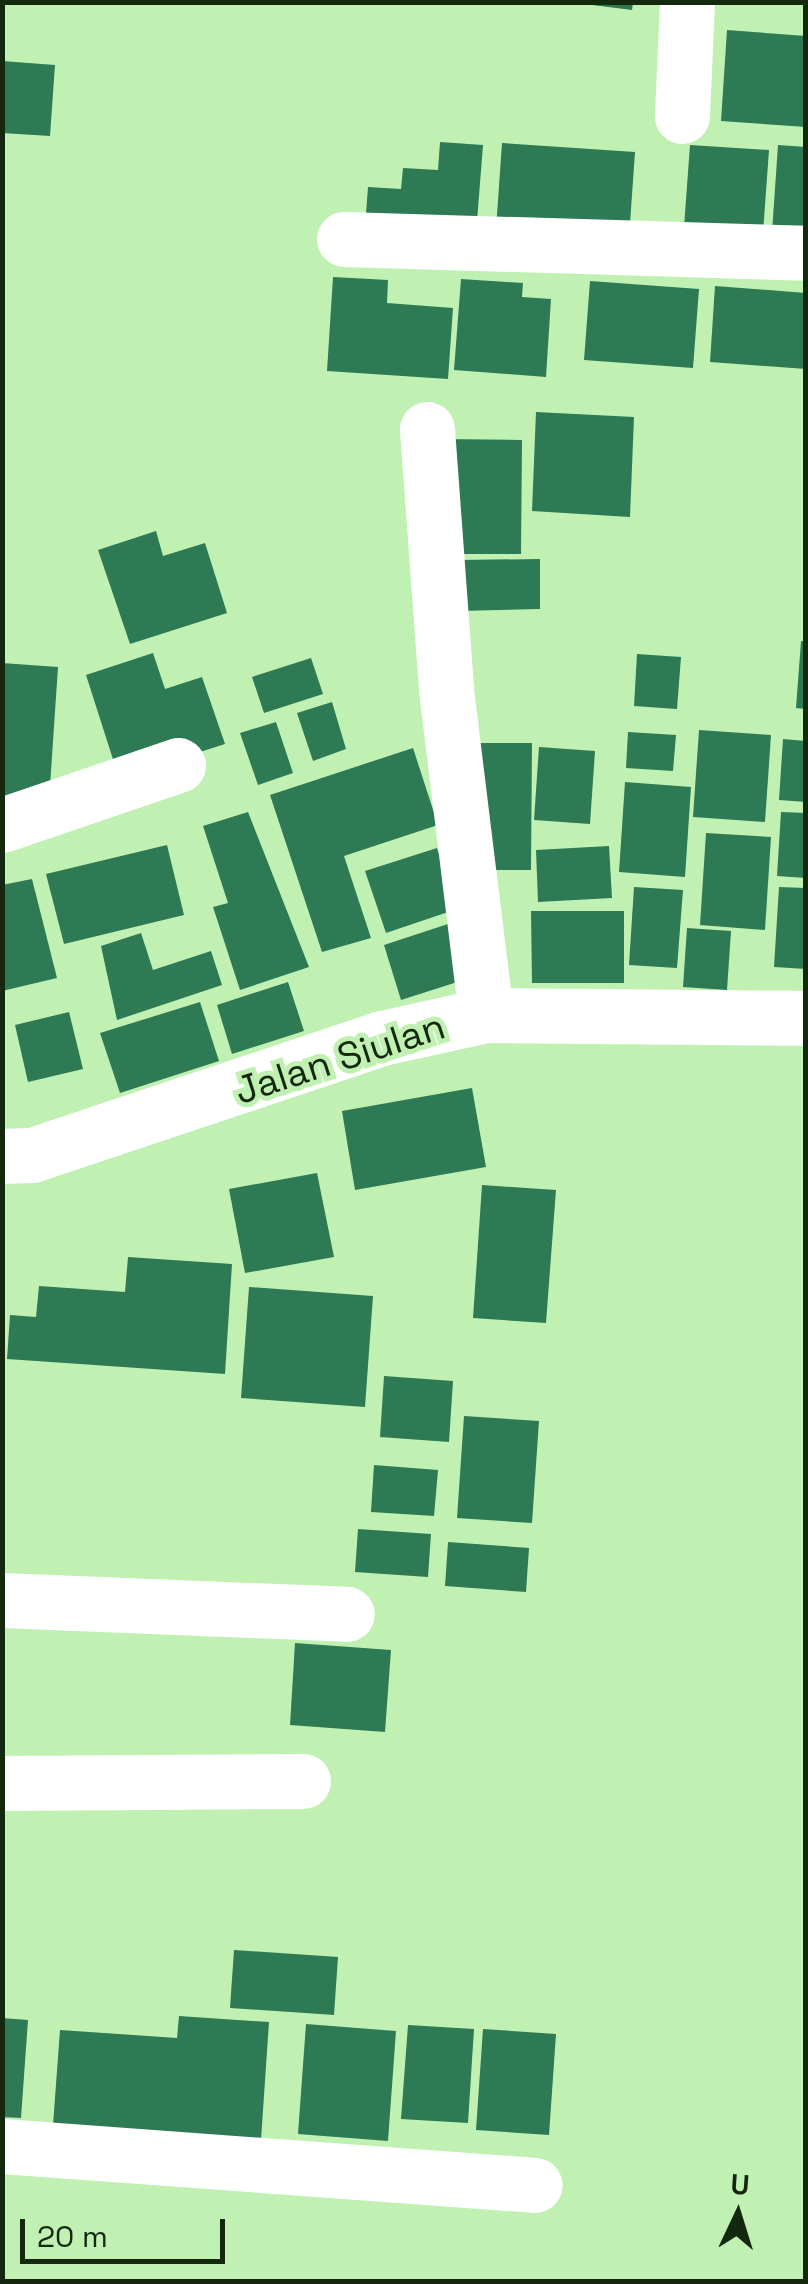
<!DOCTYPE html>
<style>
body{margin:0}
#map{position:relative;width:808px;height:2284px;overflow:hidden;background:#c0f1b3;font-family:"Space Grotesk",sans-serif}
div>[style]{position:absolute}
.building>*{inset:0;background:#2d7a54}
.minor>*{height:55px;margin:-27.5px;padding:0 27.5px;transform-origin:27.5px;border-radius:27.5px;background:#fff}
span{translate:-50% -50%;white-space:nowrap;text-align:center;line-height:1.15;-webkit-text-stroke:10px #c0f1b3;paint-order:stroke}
.street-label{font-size:38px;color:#14270f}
.frame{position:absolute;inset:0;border:5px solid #14270f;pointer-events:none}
.north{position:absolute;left:688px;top:2164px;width:100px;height:100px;-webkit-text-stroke:8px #c0f1b3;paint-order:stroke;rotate:4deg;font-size:28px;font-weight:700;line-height:40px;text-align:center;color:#14270f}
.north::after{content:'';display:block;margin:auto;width:35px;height:45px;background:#14270f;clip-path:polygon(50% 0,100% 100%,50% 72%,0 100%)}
.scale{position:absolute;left:20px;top:2219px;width:205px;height:45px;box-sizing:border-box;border:5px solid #14270f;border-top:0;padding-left:12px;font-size:30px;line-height:35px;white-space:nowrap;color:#14270f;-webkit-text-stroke:8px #c0f1b3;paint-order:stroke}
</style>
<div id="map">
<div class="building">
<div style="clip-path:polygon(568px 2px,633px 2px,632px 10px)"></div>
<div style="clip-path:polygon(727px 30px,806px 36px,806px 127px,721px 121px)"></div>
<div style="clip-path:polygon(2px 61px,55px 65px,50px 136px,2px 133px)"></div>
<div style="clip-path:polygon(440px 142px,483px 145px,476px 234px,365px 227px,368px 187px,401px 189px,403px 168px,438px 170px)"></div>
<div style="clip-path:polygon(502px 143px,635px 152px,629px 238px,496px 229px)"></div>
<div style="clip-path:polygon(690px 145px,769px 150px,763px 233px,684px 227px)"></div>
<div style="clip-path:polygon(778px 145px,806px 147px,806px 235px,772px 232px)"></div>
<div style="clip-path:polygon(333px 277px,388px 280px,387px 303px,453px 308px,448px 379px,327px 371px)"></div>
<div style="clip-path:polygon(461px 279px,523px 283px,522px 297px,551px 299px,546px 377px,454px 370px)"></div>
<div style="clip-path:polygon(590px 281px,699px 289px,693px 368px,584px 360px)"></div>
<div style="clip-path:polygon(715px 286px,806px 293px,806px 369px,710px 362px)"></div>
<div style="clip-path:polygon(536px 412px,634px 417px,630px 517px,532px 511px)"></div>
<div style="clip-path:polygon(441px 439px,522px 440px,521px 554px,440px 554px)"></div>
<div style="clip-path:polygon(156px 531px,163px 556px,205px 543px,227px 613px,130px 644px,98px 550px)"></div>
<div style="clip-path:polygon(540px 559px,540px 609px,459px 611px,458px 560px)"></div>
<div style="clip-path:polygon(801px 641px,806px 642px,806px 709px,796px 708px)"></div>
<div style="clip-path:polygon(153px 653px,165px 689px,202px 677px,225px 744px,119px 778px,86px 675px)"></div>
<div style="clip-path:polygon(637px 654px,681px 657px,677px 709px,634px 706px)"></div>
<div style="clip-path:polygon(311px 658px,323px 694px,264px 713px,252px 677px)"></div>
<div style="clip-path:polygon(2px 663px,58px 667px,49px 801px,2px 798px)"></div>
<div style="clip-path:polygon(332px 702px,346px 749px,313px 761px,297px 713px)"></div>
<div style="clip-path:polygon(276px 722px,293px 773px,258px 785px,240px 733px)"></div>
<div style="clip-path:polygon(699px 730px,771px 735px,765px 822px,693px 817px)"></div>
<div style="clip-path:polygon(628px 732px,676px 735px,673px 771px,626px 768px)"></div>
<div style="clip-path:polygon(783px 739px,806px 741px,806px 802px,779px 800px)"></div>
<div style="clip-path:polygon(474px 743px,532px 743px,531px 870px,473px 870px)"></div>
<div style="clip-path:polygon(539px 747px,595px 751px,590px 824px,534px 820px)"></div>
<div style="clip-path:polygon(413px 748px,438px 825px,344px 856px,371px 938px,322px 952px,270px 795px)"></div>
<div style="clip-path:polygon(625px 782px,691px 787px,685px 877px,619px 872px)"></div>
<div style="clip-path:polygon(248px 812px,309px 967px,240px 990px,213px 907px,228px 903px,203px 826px)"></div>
<div style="clip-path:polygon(781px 812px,806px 813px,806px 878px,777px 876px)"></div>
<div style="clip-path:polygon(706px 833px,771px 837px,765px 930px,700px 925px)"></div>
<div style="clip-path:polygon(167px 845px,184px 915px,64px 944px,46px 874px)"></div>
<div style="clip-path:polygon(609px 846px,612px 898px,538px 902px,536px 850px)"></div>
<div style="clip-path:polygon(437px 848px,457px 909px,386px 933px,365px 871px)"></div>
<div style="clip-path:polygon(32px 879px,57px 978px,2px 991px,2px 885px)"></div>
<div style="clip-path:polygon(634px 887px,683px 890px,677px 968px,629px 965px)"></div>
<div style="clip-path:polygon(779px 887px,806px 888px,806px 969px,774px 967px)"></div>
<div style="clip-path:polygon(531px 911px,624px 911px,624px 983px,532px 983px)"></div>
<div style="clip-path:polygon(454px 922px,473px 977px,401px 1000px,384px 945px)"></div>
<div style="clip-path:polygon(687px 928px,731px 931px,727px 990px,683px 987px)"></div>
<div style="clip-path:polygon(141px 933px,153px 970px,211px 951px,222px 985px,117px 1020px,101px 946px)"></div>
<div style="clip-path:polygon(288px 982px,304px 1031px,232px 1054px,217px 1005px)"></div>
<div style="clip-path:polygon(200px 1002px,219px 1061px,120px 1093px,100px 1033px)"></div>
<div style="clip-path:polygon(69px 1012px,83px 1069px,28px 1082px,15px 1025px)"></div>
<div style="clip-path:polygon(472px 1088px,486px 1167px,355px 1190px,342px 1111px)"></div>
<div style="clip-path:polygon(317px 1173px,334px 1257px,245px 1273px,229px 1189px)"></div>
<div style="clip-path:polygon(482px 1185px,556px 1190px,546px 1323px,473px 1318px)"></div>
<div style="clip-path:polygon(128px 1257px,232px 1264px,225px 1374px,7px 1359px,10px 1315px,36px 1317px,39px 1286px,125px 1292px)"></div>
<div style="clip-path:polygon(249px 1287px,373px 1296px,365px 1407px,241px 1398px)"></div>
<div style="clip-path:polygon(384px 1376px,453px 1381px,449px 1442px,380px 1437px)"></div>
<div style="clip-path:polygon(464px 1416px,539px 1421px,532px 1523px,457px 1518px)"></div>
<div style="clip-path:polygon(374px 1465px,438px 1470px,434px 1516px,371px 1512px)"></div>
<div style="clip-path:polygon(358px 1529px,431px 1534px,428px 1577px,355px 1572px)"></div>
<div style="clip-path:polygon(448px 1542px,529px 1548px,526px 1592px,445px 1586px)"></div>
<div style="clip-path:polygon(295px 1643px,391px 1650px,385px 1732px,290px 1725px)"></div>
<div style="clip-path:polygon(234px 1950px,338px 1957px,334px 2015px,230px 2008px)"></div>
<div style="clip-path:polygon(179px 2016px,269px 2022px,261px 2140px,53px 2125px,60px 2030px,177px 2038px)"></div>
<div style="clip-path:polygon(2px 2018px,28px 2020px,21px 2118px,2px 2117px)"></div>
<div style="clip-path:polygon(306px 2024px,396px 2031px,388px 2141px,298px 2134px)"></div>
<div style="clip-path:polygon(408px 2025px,474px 2029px,468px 2123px,401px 2119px)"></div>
<div style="clip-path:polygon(483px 2029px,556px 2034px,549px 2135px,476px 2130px)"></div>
</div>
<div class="minor">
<div style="left:682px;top:116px;width:114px;rotate:-87.5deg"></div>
<div style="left:344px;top:239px;width:462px;rotate:1.7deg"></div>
<div style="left:427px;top:429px;width:262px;rotate:85.8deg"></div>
<div style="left:446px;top:690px;width:327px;rotate:83deg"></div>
<div style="left:2px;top:825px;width:186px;rotate:-18.8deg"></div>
<div style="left:2px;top:1156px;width:30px;rotate:-2deg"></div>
<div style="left:32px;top:1155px;width:369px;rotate:-18.5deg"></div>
<div style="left:382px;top:1038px;width:107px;rotate:-12.5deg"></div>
<div style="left:486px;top:1015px;width:320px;rotate:0.5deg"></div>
<div style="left:2px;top:1600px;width:345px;rotate:2.3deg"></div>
<div style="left:2px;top:1783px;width:301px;rotate:-0.4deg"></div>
<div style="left:2px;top:2146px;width:534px;rotate:4.18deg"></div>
</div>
<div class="street-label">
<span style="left:340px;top:1059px;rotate:-18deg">Jalan Siulan</span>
</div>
<div class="frame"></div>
<div class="north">U</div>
<div class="scale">20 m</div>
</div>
